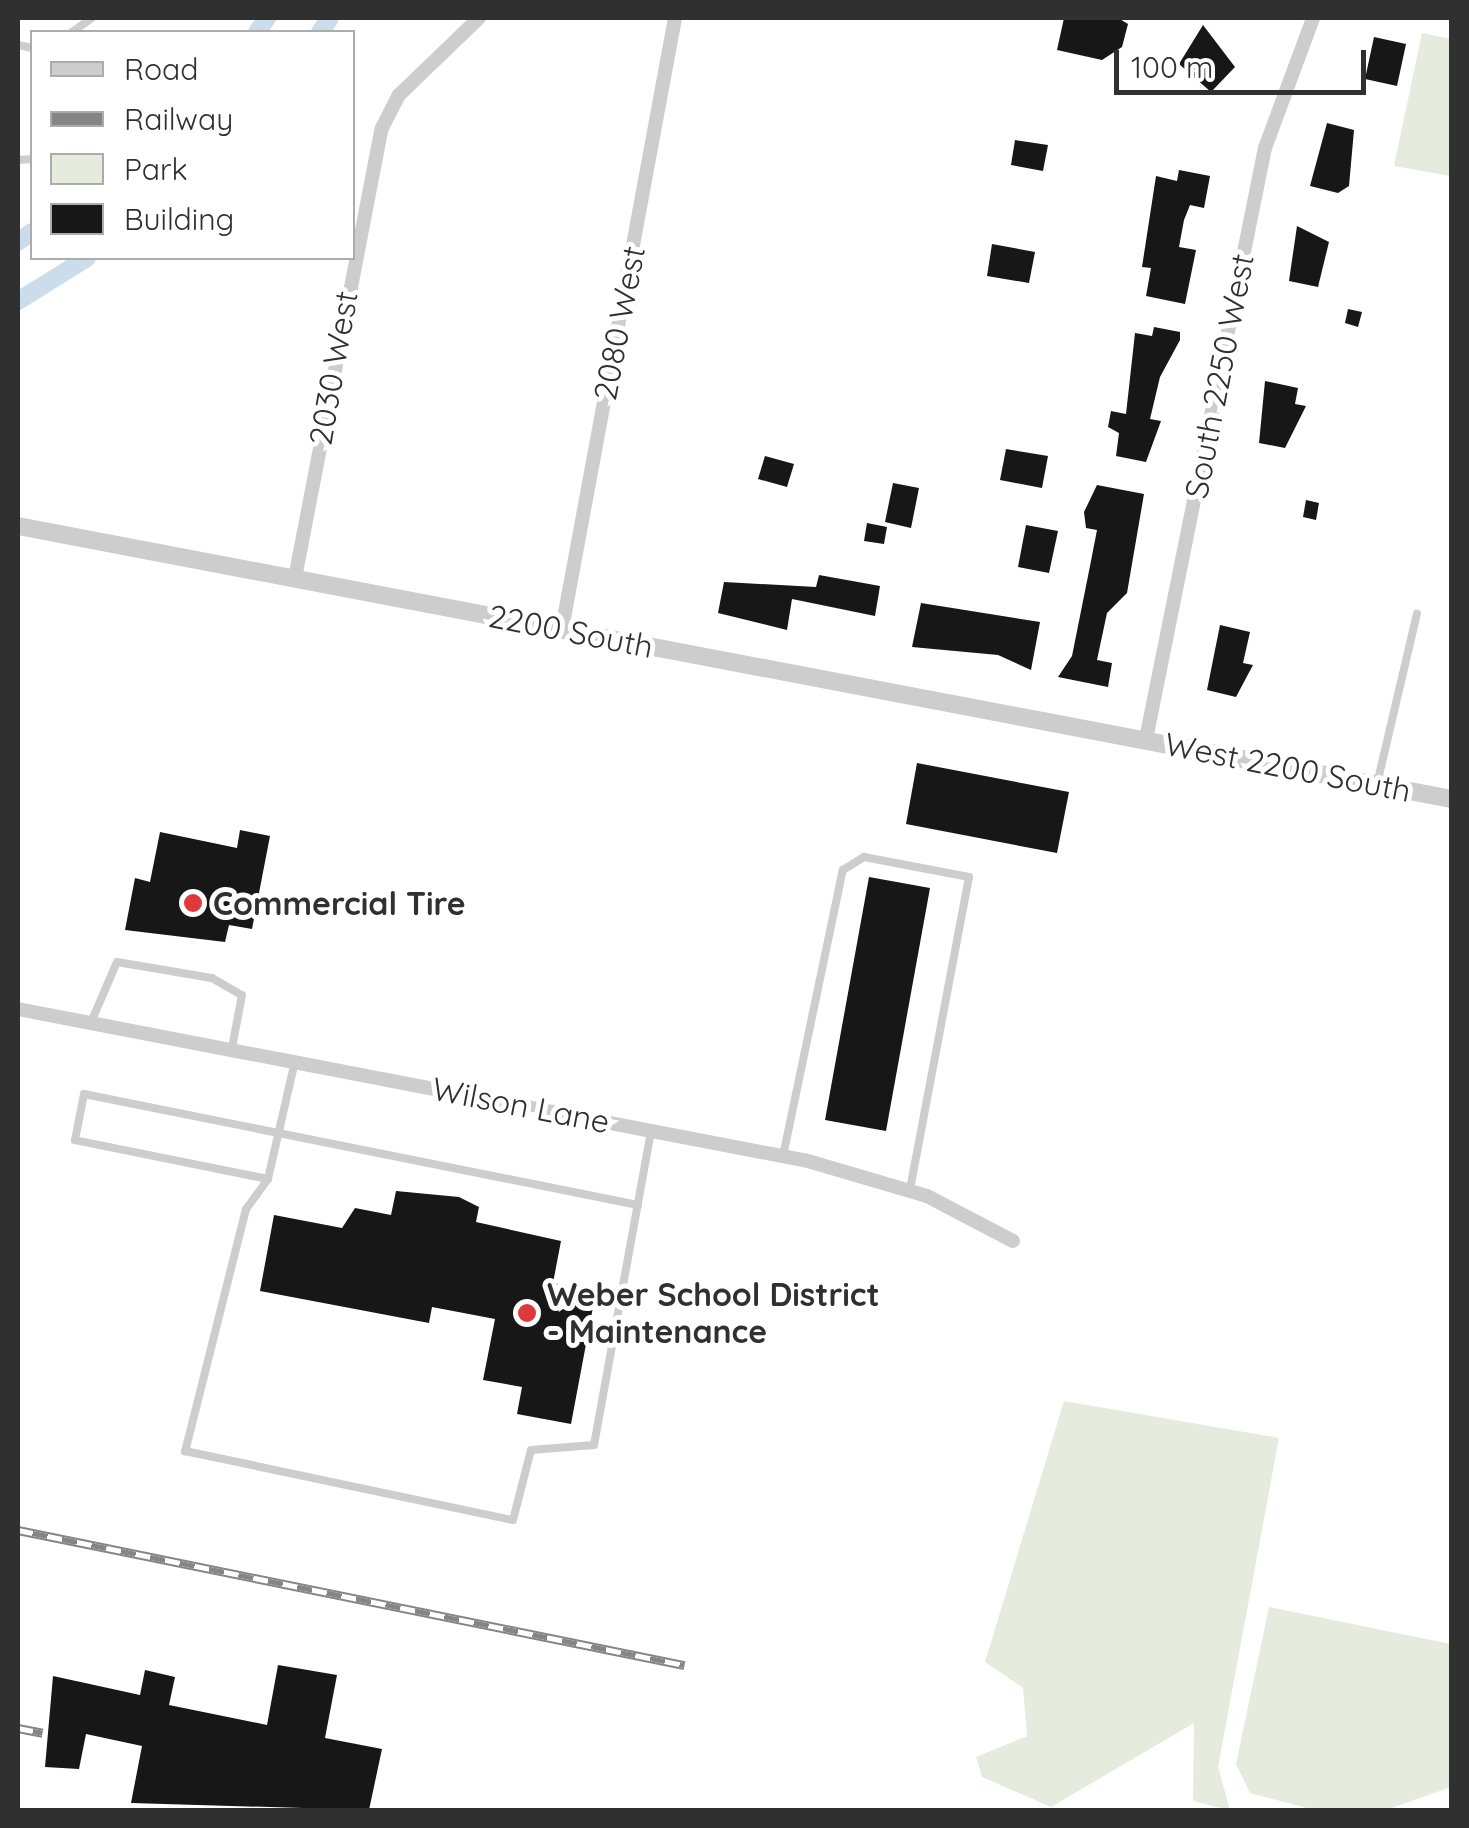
<!DOCTYPE html>
<style>
body{margin:0}
#map{position:relative;width:1469px;height:1828px;overflow:hidden;background:#fff;font-family:Quicksand,sans-serif}
div>[style]{position:absolute}
.green>*{inset:0;background:#e5ecde}
.canal>*{height:18px;margin:-9px;padding:0 9px;transform-origin:9px;border-radius:9px;background:#cbddeb}
.building>*{inset:0;background:#171717}
.service>*{height:8px;margin:-4px;padding:0 4px;transform-origin:4px;border-radius:4px;background:#cdcdcd}
.minor>*{height:14px;margin:-7px;padding:0 7px;transform-origin:7px;border-radius:7px;background:#cdcdcd}
.tertiary>*{height:18px;margin:-9px;padding:0 9px;transform-origin:9px;border-radius:9px;background:#cdcdcd}
.rail>*{height:9px;margin-top:-4.5px;transform-origin:0;background:repeating-linear-gradient(90deg,#fff 0 15px,#858585 0 30px);box-sizing:border-box;border-block:2px solid #858585}
.dots>*{width:28px;height:28px;translate:-50% -50%;box-sizing:border-box;border:5px solid #fff;border-radius:50%}
span{translate:-50% -50%;white-space:nowrap;text-align:center;line-height:1.15;-webkit-text-stroke:10px #fff;paint-order:stroke}
.street-label{font-size:32px;color:#303030}
.poi-label{font-size:32px;color:#303030;font-weight:700}
.left{translate:0 -50%;text-align:left}
.frame{position:absolute;inset:0;border:20px solid #303030;pointer-events:none}
.legend{position:absolute;left:30px;top:30px;width:325px;height:230px;box-sizing:border-box;background:#fff;border:2px solid #acacac;margin:0;padding:12px 18px;list-style:none;font-size:30px;color:#303030}
.legend li{display:flex;align-items:center;gap:20px;height:50px}
.legend b{width:50px;border:2px solid #acacac}
.scale{position:absolute;left:1114px;top:50px;width:252px;height:45px;box-sizing:border-box;border:5px solid #303030;border-top:0;padding-left:12px;font-size:30px;line-height:35px;white-space:nowrap;color:#303030;-webkit-text-stroke:8px #fff;paint-order:stroke}
</style>
<div id="map">
<div class="green">
<div style="clip-path:polygon(1422px 33px,1451px 39px,1451px 176px,1394px 166px)"></div>
<div style="clip-path:polygon(1064px 1401px,1279px 1438px,1218px 1767px,1230px 1810px,1193px 1801px,1194px 1723px,1051px 1807px,982px 1777px,976px 1757px,1027px 1736px,1023px 1688px,985px 1662px)"></div>
<div style="clip-path:polygon(1269px 1607px,1451px 1644px,1451px 1787px,1386px 1810px,1314px 1810px,1250px 1793px,1236px 1764px)"></div>
</div>
<div class="canal">
<div style="left:257px;top:32px;width:17px;rotate:-54deg"></div>
<div style="left:320px;top:32px;width:17px;rotate:-54deg"></div>
<div style="left:18px;top:242px;width:17px;rotate:-36deg"></div>
<div style="left:18px;top:301px;width:81px;rotate:-31.9deg"></div>
</div>
<div class="building">
<div style="clip-path:polygon(1064px 18px,1118px 18px,1128px 24px,1122px 47px,1102px 60px,1057px 50px)"></div>
<div style="clip-path:polygon(1203px 25px,1235px 67px,1211px 92px,1179px 64px)"></div>
<div style="clip-path:polygon(1374px 37px,1406px 44px,1397px 86px,1365px 79px)"></div>
<div style="clip-path:polygon(1327px 123px,1354px 130px,1349px 186px,1338px 193px,1310px 186px)"></div>
<div style="clip-path:polygon(1015px 140px,1048px 145px,1043px 171px,1011px 165px)"></div>
<div style="clip-path:polygon(1179px 170px,1210px 176px,1204px 208px,1190px 205px,1184px 220px,1179px 247px,1196px 250px,1185px 304px,1146px 296px,1151px 268px,1142px 267px,1156px 176px,1177px 181px)"></div>
<div style="clip-path:polygon(1297px 226px,1329px 242px,1318px 287px,1289px 281px)"></div>
<div style="clip-path:polygon(992px 244px,1035px 252px,1029px 283px,987px 276px)"></div>
<div style="clip-path:polygon(1348px 309px,1362px 312px,1358px 327px,1345px 323px)"></div>
<div style="clip-path:polygon(1154px 327px,1180px 332px,1180px 340px,1160px 377px,1150px 419px,1161px 421px,1146px 462px,1116px 456px,1119px 433px,1108px 427px,1111px 411px,1126px 414px,1135px 333px,1152px 336px)"></div>
<div style="clip-path:polygon(1265px 381px,1298px 388px,1295px 404px,1306px 406px,1285px 448px,1259px 443px)"></div>
<div style="clip-path:polygon(1006px 449px,1048px 456px,1042px 488px,1000px 480px)"></div>
<div style="clip-path:polygon(765px 456px,794px 464px,787px 487px,758px 479px)"></div>
<div style="clip-path:polygon(893px 483px,919px 488px,911px 528px,885px 522px)"></div>
<div style="clip-path:polygon(1097px 485px,1144px 494px,1127px 593px,1107px 613px,1097px 660px,1112px 663px,1108px 687px,1058px 677px,1072px 656px,1090px 566px,1097px 530px,1086px 528px,1084px 512px)"></div>
<div style="clip-path:polygon(1306px 500px,1319px 503px,1316px 520px,1303px 517px)"></div>
<div style="clip-path:polygon(867px 523px,887px 527px,884px 544px,864px 541px)"></div>
<div style="clip-path:polygon(1026px 525px,1058px 531px,1049px 573px,1018px 567px)"></div>
<div style="clip-path:polygon(819px 575px,880px 586px,875px 616px,792px 599px,787px 630px,718px 613px,724px 582px,816px 587px)"></div>
<div style="clip-path:polygon(921px 603px,1040px 622px,1031px 670px,998px 655px,912px 647px)"></div>
<div style="clip-path:polygon(1220px 625px,1250px 632px,1243px 663px,1253px 665px,1236px 697px,1207px 690px)"></div>
<div style="clip-path:polygon(917px 763px,1069px 792px,1057px 853px,906px 824px)"></div>
<div style="clip-path:polygon(240px 830px,270px 836px,252px 929px,229px 925px,225px 942px,125px 930px,135px 878px,150px 882px,160px 832px,237px 848px)"></div>
<div style="clip-path:polygon(869px 877px,930px 888px,886px 1131px,825px 1120px)"></div>
<div style="clip-path:polygon(396px 1191px,459px 1197px,479px 1207px,476px 1222px,561px 1241px,553px 1283px,596px 1291px,571px 1424px,517px 1414px,522px 1387px,483px 1380px,495px 1319px,432px 1307px,429px 1323px,260px 1291px,274px 1215px,342px 1228px,355px 1208px,391px 1215px)"></div>
<div style="clip-path:polygon(278px 1665px,337px 1675px,325px 1738px,382px 1749px,369px 1810px,131px 1803px,142px 1746px,86px 1734px,79px 1769px,45px 1767px,53px 1676px,140px 1695px,145px 1670px,175px 1677px,169px 1705px,267px 1725px)"></div>
</div>
<div class="service">
<div style="left:72px;top:32px;width:24px;rotate:-35deg"></div>
<div style="left:18px;top:45px;width:14px;rotate:12deg"></div>
<div style="left:18px;top:160px;width:14px;rotate:-4deg"></div>
<div style="left:1377px;top:784px;width:175px;rotate:-76.8deg"></div>
<div style="left:92px;top:1020px;width:63px;rotate:-66.7deg"></div>
<div style="left:117px;top:962px;width:96px;rotate:9.6deg"></div>
<div style="left:212px;top:978px;width:34px;rotate:30deg"></div>
<div style="left:242px;top:995px;width:54px;rotate:100.7deg"></div>
<div style="left:295px;top:1061px;width:121px;rotate:102.9deg"></div>
<div style="left:268px;top:1179px;width:37px;rotate:126deg"></div>
<div style="left:246px;top:1209px;width:250px;rotate:104.1deg"></div>
<div style="left:185px;top:1451px;width:335px;rotate:11.9deg"></div>
<div style="left:513px;top:1520px;width:72px;rotate:-75.6deg"></div>
<div style="left:531px;top:1450px;width:63px;rotate:-4.5deg"></div>
<div style="left:594px;top:1445px;width:319px;rotate:-79.7deg"></div>
<div style="left:783px;top:1156px;width:292px;rotate:-78.2deg"></div>
<div style="left:843px;top:870px;width:25px;rotate:-32deg"></div>
<div style="left:864px;top:857px;width:107px;rotate:10.8deg"></div>
<div style="left:969px;top:877px;width:319px;rotate:100.7deg"></div>
<div style="left:268px;top:1179px;width:197px;rotate:-168.6deg"></div>
<div style="left:75px;top:1140px;width:47px;rotate:-78.9deg"></div>
<div style="left:84px;top:1094px;width:565px;rotate:11.33deg"></div>
</div>
<div class="minor">
<div style="left:295px;top:578px;width:458px;rotate:-79.1deg"></div>
<div style="left:382px;top:128px;width:37px;rotate:-63deg"></div>
<div style="left:399px;top:95px;width:111px;rotate:-43.9deg"></div>
<div style="left:562px;top:629px;width:621px;rotate:-79.52deg"></div>
<div style="left:1146px;top:739px;width:603px;rotate:-78.62deg"></div>
<div style="left:1265px;top:148px;width:139px;rotate:-69.7deg"></div>
<div style="left:18px;top:1009px;width:804px;rotate:10.89deg"></div>
<div style="left:808px;top:1161px;width:124px;rotate:16.4deg"></div>
<div style="left:927px;top:1196px;width:97px;rotate:27.6deg"></div>
</div>
<div class="tertiary">
<div style="left:18px;top:526px;width:1460px;rotate:10.78deg"></div>
</div>
<div class="rail">
<div style="left:18px;top:1530px;width:680px;rotate:11.46deg"></div>
<div style="left:18px;top:1728px;width:25px;rotate:11deg"></div>
</div>
<div class="dots">
<div style="left:193px;top:903px;background:#e0393c"></div>
<div style="left:527px;top:1313px;background:#e0393c"></div>
</div>
<div class="street-label">
<span style="left:619px;top:323px;rotate:-79deg">2080 West</span>
<span style="left:333px;top:368px;rotate:-80deg">2030 West</span>
<span style="left:1219px;top:376px;rotate:-79deg">South 2250 West</span>
<span style="left:571px;top:631px;rotate:11deg">2200 South</span>
<span style="left:1288px;top:767px;rotate:11deg">West 2200 South</span>
<span style="left:521px;top:1105px;rotate:11deg">Wilson Lane</span>
</div>
<div class="poi-label">
<span class="left" style="left:213px;top:903px">Commercial Tire</span>
<span class="left" style="left:547px;top:1313px">Weber School District<br>- Maintenance</span>
</div>
<div class="frame"></div>
<ul class="legend">
<li><b style="height:12px;background:#cdcdcd"></b>Road</li>
<li><b style="height:12px;background:#858585"></b>Railway</li>
<li><b style="height:28px;background:#e5ecde"></b>Park</li>
<li><b style="height:28px;background:#171717"></b>Building</li>
</ul>
<div class="scale">100 m</div>
</div>
